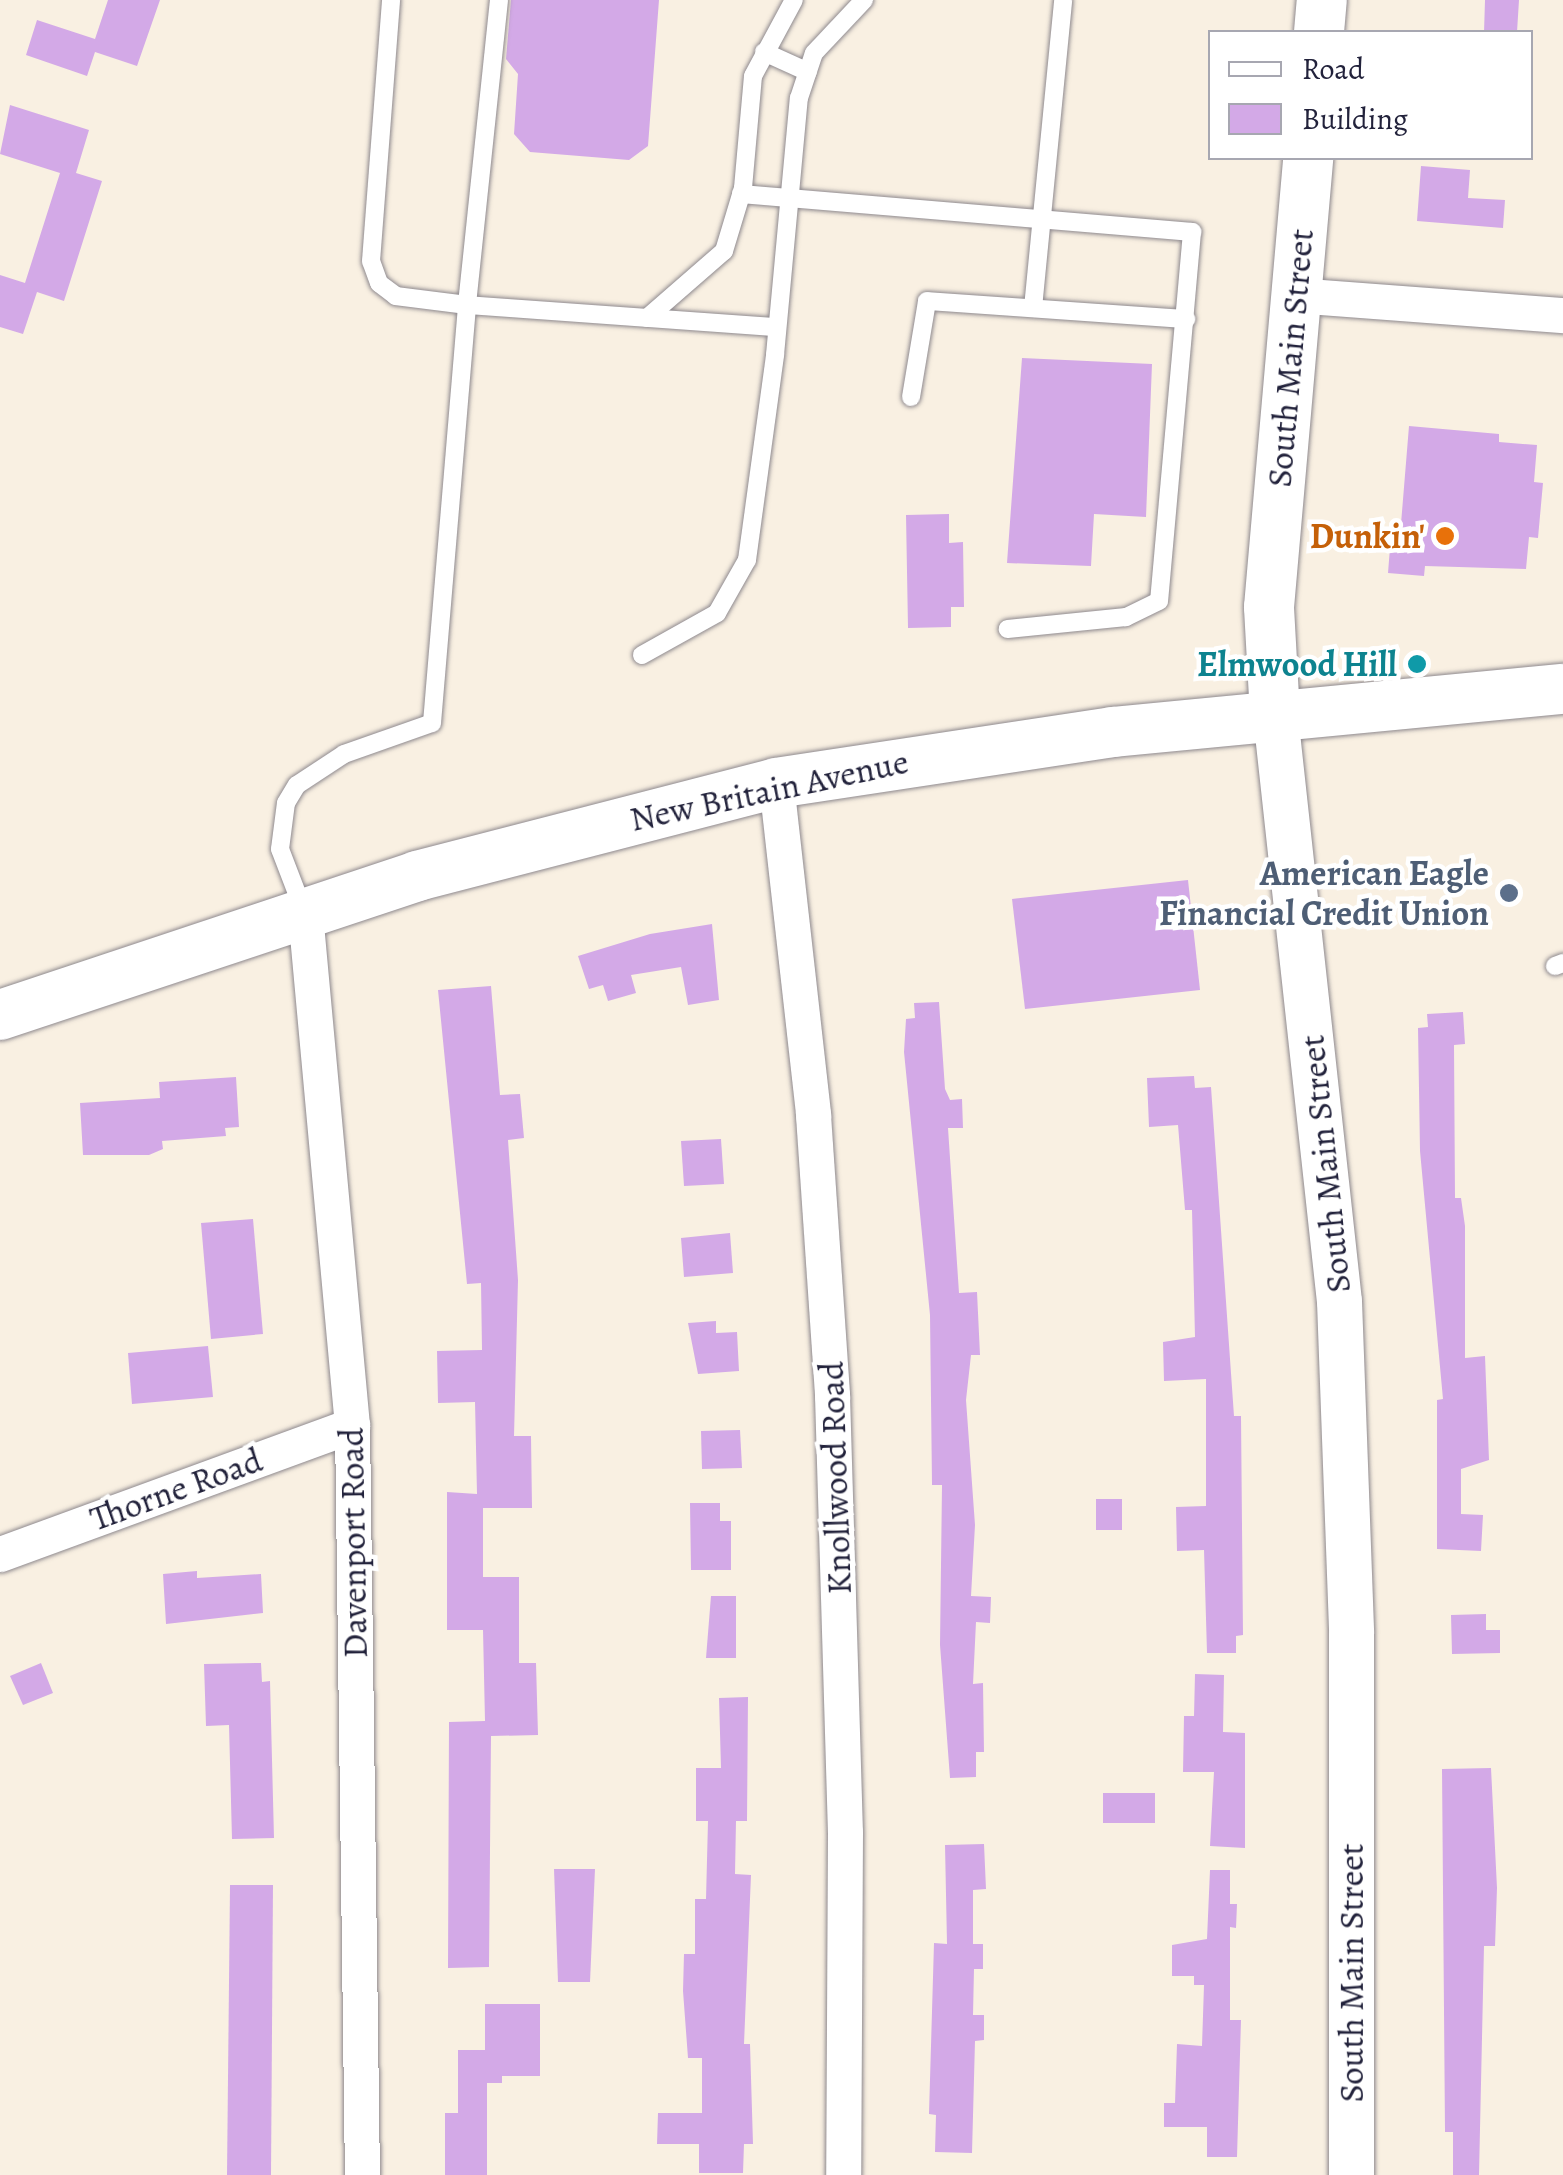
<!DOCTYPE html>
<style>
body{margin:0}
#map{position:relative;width:1563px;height:2175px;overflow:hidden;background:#f9f0e2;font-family:Alegreya,serif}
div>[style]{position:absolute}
.building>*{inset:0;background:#d3a9e7}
.roads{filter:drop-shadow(0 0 2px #8e898e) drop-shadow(0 0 2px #8e898e)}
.service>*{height:18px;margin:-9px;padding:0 9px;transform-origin:9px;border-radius:9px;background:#fff}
.minor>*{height:35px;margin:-17.5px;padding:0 17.5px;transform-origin:17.5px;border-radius:17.5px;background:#fff}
.tertiary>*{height:45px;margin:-22.5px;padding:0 22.5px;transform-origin:22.5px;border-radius:22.5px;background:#fff}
.secondary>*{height:50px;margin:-25px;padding:0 25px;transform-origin:25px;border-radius:25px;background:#fff}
.dots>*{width:28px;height:28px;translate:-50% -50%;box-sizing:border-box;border:5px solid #fff;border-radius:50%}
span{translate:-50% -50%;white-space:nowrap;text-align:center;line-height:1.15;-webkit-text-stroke:9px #fff;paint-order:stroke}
.street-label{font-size:35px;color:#22223b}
.food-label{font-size:35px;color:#c56008;font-weight:700}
.right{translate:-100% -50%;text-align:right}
.culture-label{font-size:35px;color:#0d838f;font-weight:700}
.service-label{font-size:35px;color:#4e5e75;font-weight:700}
.legend{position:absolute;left:1208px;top:30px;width:325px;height:130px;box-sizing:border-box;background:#fff;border:2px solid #a7a7b1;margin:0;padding:12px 18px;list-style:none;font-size:30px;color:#22223b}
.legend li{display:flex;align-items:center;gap:20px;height:50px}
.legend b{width:50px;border:2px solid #a7a7b1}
</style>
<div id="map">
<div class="building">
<div style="clip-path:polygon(108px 0,160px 0,137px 66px,95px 52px,87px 76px,26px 55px,37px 20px,95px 39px)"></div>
<div style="clip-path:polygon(511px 0,659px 0,648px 146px,629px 160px,530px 152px,514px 134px,518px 74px,506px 59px)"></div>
<div style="clip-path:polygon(1485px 0,1519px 0,1517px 32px,1484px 32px)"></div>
<div style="clip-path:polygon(10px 105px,89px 130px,76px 173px,102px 181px,64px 301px,37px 292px,23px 334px,0 327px,0 275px,25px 283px,60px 173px,0 154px)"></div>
<div style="clip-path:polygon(1421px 166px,1470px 170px,1468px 198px,1505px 200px,1503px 228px,1417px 221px)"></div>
<div style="clip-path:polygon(1022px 358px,1152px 364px,1146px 517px,1094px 514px,1091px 566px,1007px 563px)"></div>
<div style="clip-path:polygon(1409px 426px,1499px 434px,1499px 442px,1537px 445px,1534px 482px,1543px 483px,1538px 538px,1529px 537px,1526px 569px,1425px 566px,1424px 576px,1388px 573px,1391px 535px,1400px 536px)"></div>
<div style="clip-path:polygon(949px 514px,949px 543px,963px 542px,964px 607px,951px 607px,951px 627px,908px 628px,906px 515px)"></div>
<div style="clip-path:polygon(1188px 880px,1200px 990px,1025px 1009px,1012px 899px)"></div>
<div style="clip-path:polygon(712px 924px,719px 1000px,688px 1005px,681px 967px,631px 975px,636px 993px,608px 1001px,603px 985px,589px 989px,578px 956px,650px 934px)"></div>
<div style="clip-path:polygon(491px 986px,500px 1095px,520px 1094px,524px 1138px,508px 1140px,518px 1280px,514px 1436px,531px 1436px,532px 1508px,483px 1508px,483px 1577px,519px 1577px,519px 1663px,536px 1663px,538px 1735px,491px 1736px,489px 1967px,448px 1968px,449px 1722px,485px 1721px,483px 1630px,447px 1630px,447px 1492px,477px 1494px,475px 1402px,438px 1403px,437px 1351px,482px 1350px,481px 1283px,467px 1284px,438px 990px)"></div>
<div style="clip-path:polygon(939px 1002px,945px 1089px,950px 1100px,962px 1099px,963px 1128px,948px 1128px,959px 1293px,977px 1292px,980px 1355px,971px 1355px,966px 1400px,975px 1525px,971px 1596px,991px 1597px,990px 1623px,976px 1622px,973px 1684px,983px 1683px,984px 1752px,976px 1752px,976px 1777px,950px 1778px,940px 1645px,942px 1485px,932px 1485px,930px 1315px,904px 1052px,906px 1019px,915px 1018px,914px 1003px)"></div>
<div style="clip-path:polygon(1463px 1012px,1465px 1044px,1454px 1045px,1455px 1198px,1461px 1198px,1465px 1226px,1465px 1358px,1485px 1356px,1489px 1460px,1461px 1469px,1461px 1514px,1483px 1515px,1481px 1551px,1437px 1549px,1437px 1400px,1443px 1399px,1420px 1151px,1418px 1028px,1428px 1027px,1427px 1014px)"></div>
<div style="clip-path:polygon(1194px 1076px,1195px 1088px,1211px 1087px,1234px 1416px,1241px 1416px,1243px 1635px,1236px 1636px,1236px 1653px,1207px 1653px,1204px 1550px,1177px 1551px,1176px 1507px,1206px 1506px,1206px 1379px,1164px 1381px,1163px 1342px,1195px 1337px,1192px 1210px,1185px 1210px,1178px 1125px,1149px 1127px,1147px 1078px)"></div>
<div style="clip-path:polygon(236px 1077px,239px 1127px,225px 1128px,226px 1136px,162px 1141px,163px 1149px,149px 1155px,83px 1155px,80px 1103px,160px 1098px,159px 1082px)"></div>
<div style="clip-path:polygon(721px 1139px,724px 1184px,684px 1186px,681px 1141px)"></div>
<div style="clip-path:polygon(253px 1219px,263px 1334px,211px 1339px,201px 1223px)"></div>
<div style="clip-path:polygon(730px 1233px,733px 1273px,684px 1277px,681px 1238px)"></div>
<div style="clip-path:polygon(716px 1321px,716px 1333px,737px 1332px,739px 1371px,698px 1374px,688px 1323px)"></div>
<div style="clip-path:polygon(208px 1346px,213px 1397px,132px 1404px,128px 1353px)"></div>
<div style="clip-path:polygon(740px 1430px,742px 1468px,702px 1469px,701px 1431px)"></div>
<div style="clip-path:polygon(1096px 1499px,1122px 1499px,1122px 1530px,1096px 1530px)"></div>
<div style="clip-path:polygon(690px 1503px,720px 1503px,720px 1521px,731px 1521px,731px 1570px,691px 1570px)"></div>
<div style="clip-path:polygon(197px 1571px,197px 1578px,261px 1574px,263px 1613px,166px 1624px,163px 1574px)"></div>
<div style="clip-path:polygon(711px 1596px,736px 1596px,736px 1658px,706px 1658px)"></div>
<div style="clip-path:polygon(1486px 1614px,1486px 1630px,1500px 1630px,1500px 1653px,1452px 1654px,1451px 1615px)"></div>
<div style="clip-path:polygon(41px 1663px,53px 1693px,23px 1705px,10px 1676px)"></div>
<div style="clip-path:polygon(261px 1663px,262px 1682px,270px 1681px,274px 1838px,232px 1839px,229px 1725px,206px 1726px,204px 1664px)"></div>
<div style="clip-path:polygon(1195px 1674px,1224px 1675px,1223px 1732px,1245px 1733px,1245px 1848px,1210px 1846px,1214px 1772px,1183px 1772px,1184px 1716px,1194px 1716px)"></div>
<div style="clip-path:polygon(748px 1697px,747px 1821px,736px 1821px,735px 1874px,751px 1875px,744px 2044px,750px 2044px,753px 2144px,744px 2144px,743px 2173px,699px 2173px,699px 2144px,657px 2144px,658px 2113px,702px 2113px,702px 2058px,688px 2058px,683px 1991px,684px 1954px,695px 1954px,695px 1899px,706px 1899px,708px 1821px,696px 1821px,696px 1768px,721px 1768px,719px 1698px)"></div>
<div style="clip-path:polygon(1491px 1768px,1497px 1888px,1495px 1946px,1484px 1946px,1479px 2175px,1453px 2175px,1453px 2132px,1445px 2132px,1442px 1769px)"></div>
<div style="clip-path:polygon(1103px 1793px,1155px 1793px,1155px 1823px,1103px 1823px)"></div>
<div style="clip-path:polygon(984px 1844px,986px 1889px,973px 1890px,973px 1944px,983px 1944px,983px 1969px,974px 1969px,973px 2015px,984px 2015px,984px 2040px,975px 2041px,972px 2153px,935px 2152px,936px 2115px,929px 2114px,934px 1943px,947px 1944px,945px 1845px)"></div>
<div style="clip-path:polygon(554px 1869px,595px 1869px,590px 1982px,558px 1982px)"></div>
<div style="clip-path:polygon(1210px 1870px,1230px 1870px,1230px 1904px,1237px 1904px,1236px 1928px,1230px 1927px,1230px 2020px,1241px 2020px,1237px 2157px,1207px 2157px,1207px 2127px,1164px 2127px,1164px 2103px,1175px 2103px,1177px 2044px,1202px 2046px,1204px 1985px,1194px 1985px,1194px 1976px,1172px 1976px,1172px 1945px,1207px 1939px)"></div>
<div style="clip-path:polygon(230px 1885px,273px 1885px,271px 2175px,227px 2175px)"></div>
<div style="clip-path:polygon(485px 2004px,540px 2004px,540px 2076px,502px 2076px,502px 2083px,487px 2083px,487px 2175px,445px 2175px,445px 2113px,458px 2113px,458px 2050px,485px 2050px)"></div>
</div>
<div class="roads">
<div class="service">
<div style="left:499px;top:0;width:307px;rotate:96deg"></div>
<div style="left:467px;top:305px;width:309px;rotate:4.1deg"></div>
<div style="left:764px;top:52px;width:48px;rotate:24.4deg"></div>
<div style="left:741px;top:194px;width:453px;rotate:4.8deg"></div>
<div style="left:1192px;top:232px;width:370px;rotate:95.1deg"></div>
<div style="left:1159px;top:601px;width:37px;rotate:154deg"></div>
<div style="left:1126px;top:617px;width:119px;rotate:174.2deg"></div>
<div style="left:1033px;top:308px;width:309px;rotate:-84.4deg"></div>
<div style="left:647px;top:318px;width:102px;rotate:-41deg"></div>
<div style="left:724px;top:251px;width:66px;rotate:-73.2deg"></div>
<div style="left:743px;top:188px;width:112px;rotate:-84.9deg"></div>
<div style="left:753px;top:76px;width:86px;rotate:-61.7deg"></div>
<div style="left:911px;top:397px;width:97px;rotate:-80.5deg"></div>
<div style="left:927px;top:301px;width:260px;rotate:4deg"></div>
<div style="left:642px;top:655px;width:86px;rotate:-29.2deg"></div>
<div style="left:717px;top:613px;width:61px;rotate:-60.5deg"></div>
<div style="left:747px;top:560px;width:207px;rotate:-82.2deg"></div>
<div style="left:775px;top:355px;width:258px;rotate:-84.7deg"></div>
<div style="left:799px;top:98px;width:47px;rotate:-71.6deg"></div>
<div style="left:814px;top:53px;width:73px;rotate:-46.7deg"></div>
<div style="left:303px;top:909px;width:64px;rotate:-111deg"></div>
<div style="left:280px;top:849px;width:46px;rotate:-82.6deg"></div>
<div style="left:286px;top:803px;width:21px;rotate:-59deg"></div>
<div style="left:297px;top:785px;width:56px;rotate:-33.4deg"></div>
<div style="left:344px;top:754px;width:93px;rotate:-19.4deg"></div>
<div style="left:432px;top:723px;width:419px;rotate:-85.2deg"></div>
<div style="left:467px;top:305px;width:72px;rotate:-172.8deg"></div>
<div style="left:396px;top:296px;width:21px;rotate:-143deg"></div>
<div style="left:379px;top:283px;width:23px;rotate:-110deg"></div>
<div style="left:371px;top:261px;width:262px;rotate:-85.6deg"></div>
<div style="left:1555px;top:966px;width:9px;rotate:-21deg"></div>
</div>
<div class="minor">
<div style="left:1295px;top:295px;width:269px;rotate:4.3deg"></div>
<div style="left:776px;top:783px;width:334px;rotate:83.6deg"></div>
<div style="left:813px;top:1115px;width:281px;rotate:86.1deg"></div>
<div style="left:832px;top:1395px;width:437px;rotate:88.3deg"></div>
<div style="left:845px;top:1832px;width:343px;rotate:90.3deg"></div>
<div style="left:305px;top:913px;width:514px;rotate:84.76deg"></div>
<div style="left:352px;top:1425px;width:750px;rotate:89.24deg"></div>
<div style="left:0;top:1554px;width:375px;rotate:-20.1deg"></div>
</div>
<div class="tertiary">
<div style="left:1275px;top:715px;width:589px;rotate:83.77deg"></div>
<div style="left:1339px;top:1301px;width:332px;rotate:87.9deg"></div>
<div style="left:1351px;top:1633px;width:542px;rotate:90deg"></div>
</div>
<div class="secondary">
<div style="left:1319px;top:32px;width:32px;rotate:-85deg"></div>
<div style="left:1275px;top:715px;width:108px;rotate:-93.2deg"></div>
<div style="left:1269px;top:607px;width:451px;rotate:-85deg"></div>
<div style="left:0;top:1015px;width:440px;rotate:-18.4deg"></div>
<div style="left:417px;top:876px;width:371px;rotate:-14.5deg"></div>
<div style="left:776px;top:783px;width:341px;rotate:-8.6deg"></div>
<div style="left:1113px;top:732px;width:452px;rotate:-5.5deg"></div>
</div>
</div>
<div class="dots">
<div style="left:1445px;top:536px;background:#e8710a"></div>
<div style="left:1417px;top:664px;background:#0f9aa8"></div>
<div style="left:1509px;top:893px;background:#5c6f8a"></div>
</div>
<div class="street-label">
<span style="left:1290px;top:358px;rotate:-85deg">South Main Street</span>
<span style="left:769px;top:790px;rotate:-12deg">New Britain Avenue</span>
<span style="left:1325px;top:1164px;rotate:-96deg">South Main Street</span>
<span style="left:835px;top:1478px;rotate:-92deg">Knollwood Road</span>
<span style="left:176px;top:1489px;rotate:-20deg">Thorne Road</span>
<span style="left:353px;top:1543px;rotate:-91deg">Davenport Road</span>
<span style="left:1351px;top:1973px;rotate:-90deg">South Main Street</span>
</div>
<div class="food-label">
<span class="right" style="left:1425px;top:536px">Dunkin'</span>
</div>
<div class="culture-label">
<span class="right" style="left:1397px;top:664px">Elmwood Hill</span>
</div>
<div class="service-label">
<span class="right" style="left:1489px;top:893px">American Eagle<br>Financial Credit Union</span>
</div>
<ul class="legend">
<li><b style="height:12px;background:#fff"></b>Road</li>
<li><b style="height:28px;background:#d3a9e7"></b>Building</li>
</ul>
</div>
